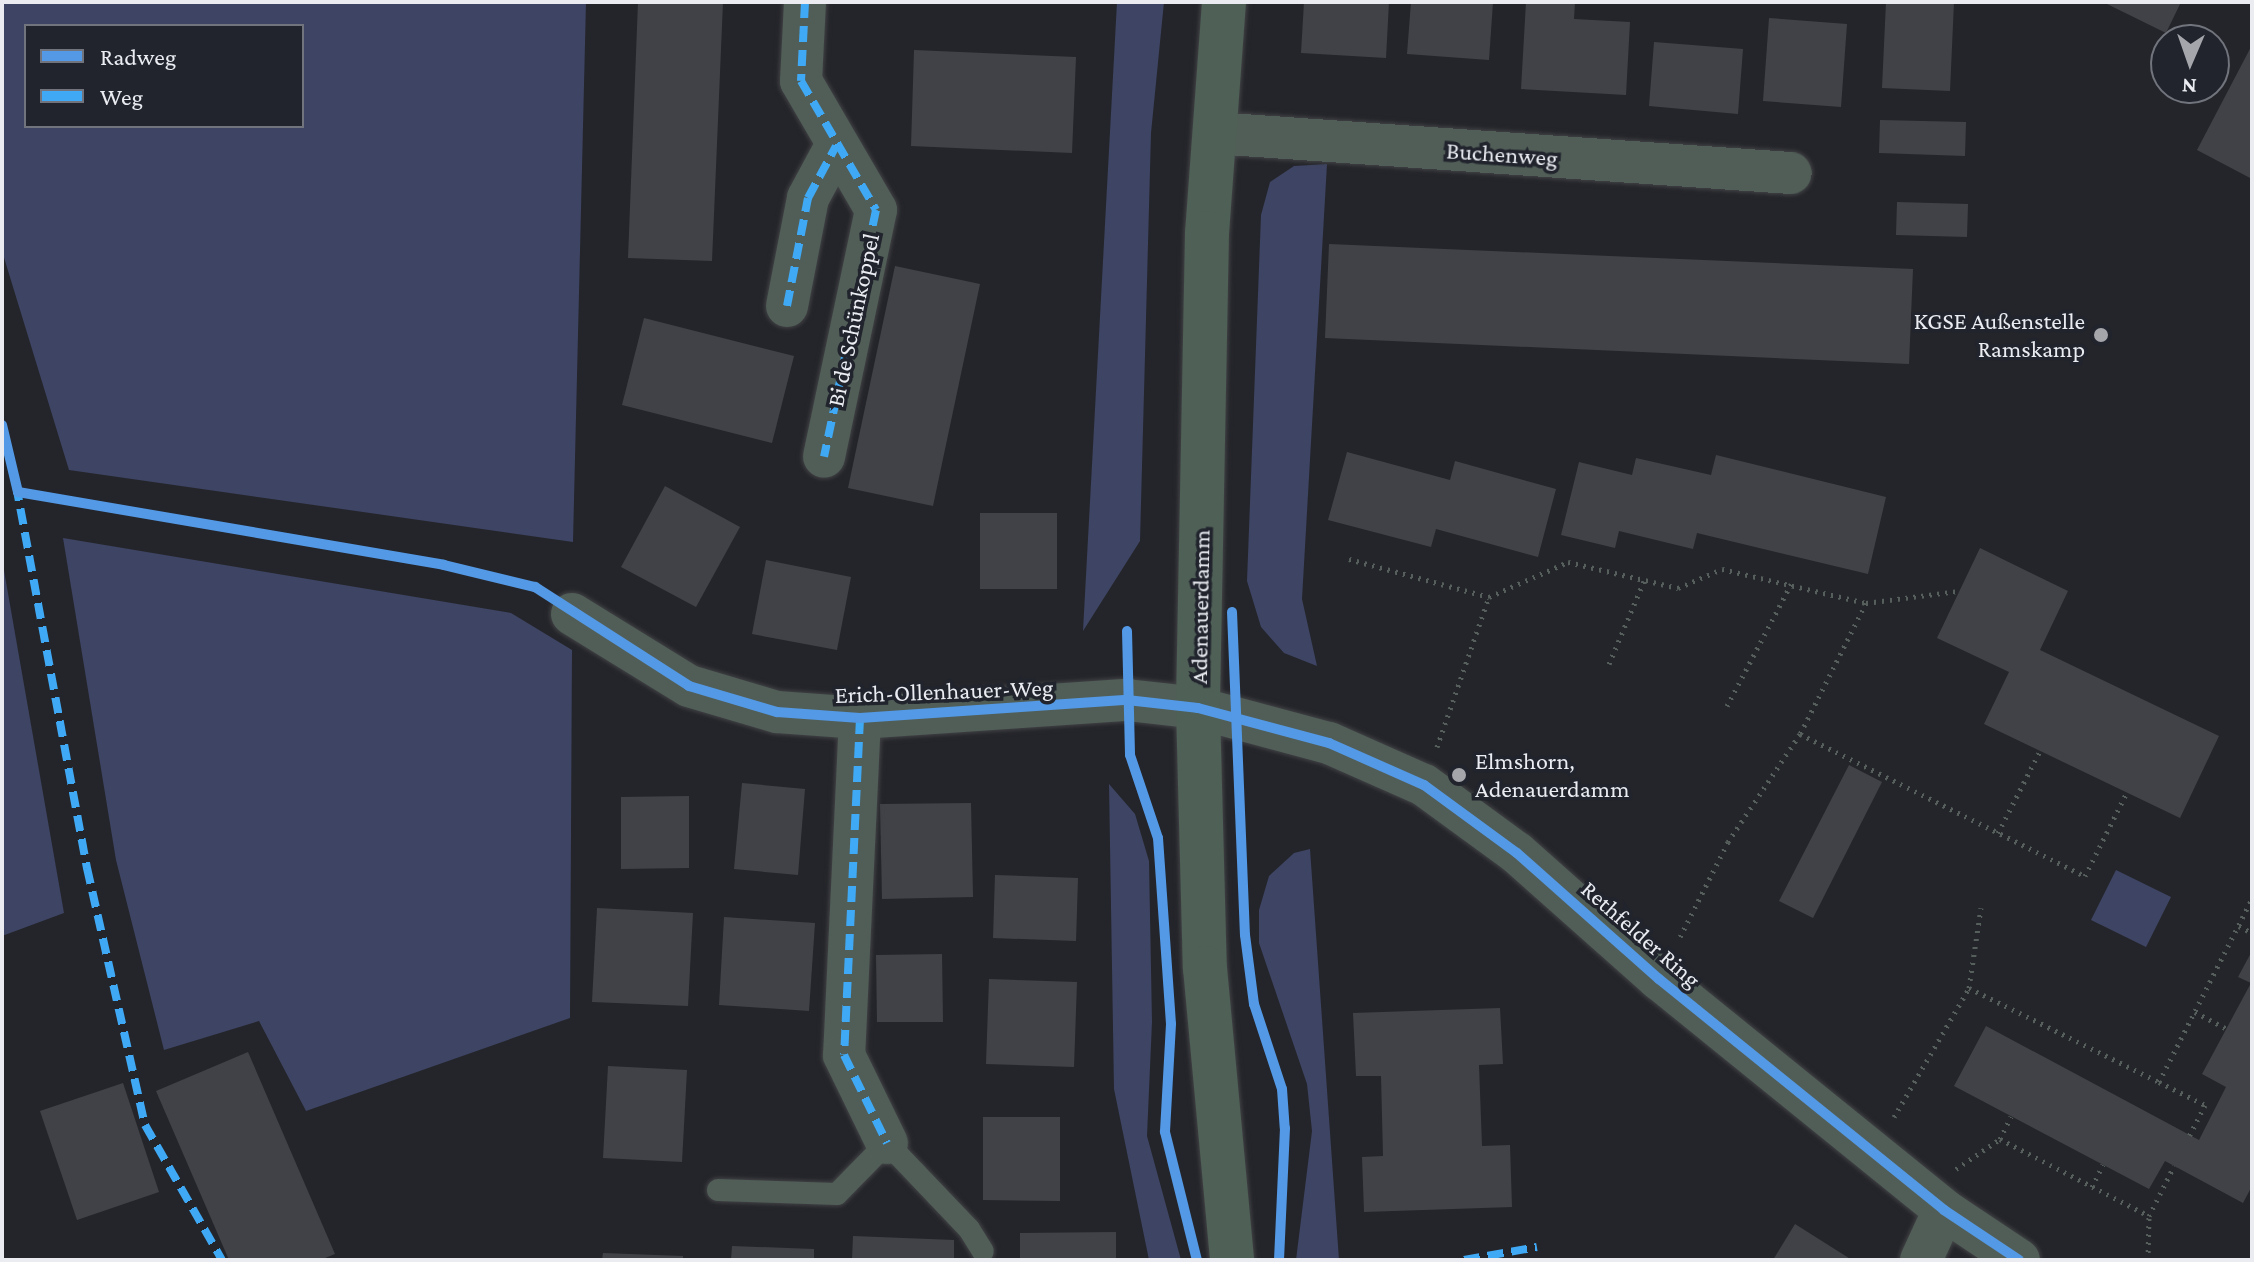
<!DOCTYPE html>
<meta charset="utf-8">
<style>
body{margin:0}
#map{position:relative;width:2254px;height:1262px;overflow:hidden;background:#24252a;font-family:"Crimson Pro",serif}
div>[style]{position:absolute}
.green>*{inset:0;background:#3e4463}
.building>*{inset:0;background:#414247}
.path>*{height:5px;margin-top:-2.5px;transform-origin:0;background:repeating-linear-gradient(90deg,#565f5b 0 2px,transparent 0 8px)}
.roads{filter:drop-shadow(0 0 2px #414245) drop-shadow(0 0 2px #414245)}
.lane>*{height:22px;margin:-11px;padding:0 11px;transform-origin:11px;border-radius:11px;background:#515e57}
.street>*{height:42px;margin:-21px;padding:0 21px;transform-origin:21px;border-radius:21px;background:#515e57}
.secondary>*{height:44px;margin:-22px;padding:0 22px;transform-origin:22px;border-radius:22px;background:#4f6056}
.quiet>*{height:8px;margin-top:-4px;transform-origin:0;background:repeating-linear-gradient(90deg,#3fa9f5 0 16px,transparent 0 24px)}
.cycleway>*{height:10px;margin:-5px;padding:0 5px;transform-origin:5px;border-radius:5px;background:#5399e6}
.dots>*{width:22px;height:22px;translate:-50% -50%;box-sizing:border-box;border:4px solid #21242d;border-radius:50%}
span{translate:-50% -50%;white-space:nowrap;text-align:center;line-height:1.15;-webkit-text-stroke:7px #21242d;paint-order:stroke}
.street-label{font-size:24px;color:#eaecf2}
.poi-label{font-size:24px;color:#eaecf2}
.right{translate:-100% -50%;text-align:right}
.left{translate:0 -50%;text-align:left}
.frame{position:absolute;inset:0;border:4px solid #eaecf2;pointer-events:none}
.legend{position:absolute;left:24px;top:24px;width:280px;height:104px;box-sizing:border-box;background:#21242d;border:2px solid #71747c;margin:0;padding:10px 14px;list-style:none;font-size:24px;color:#eaecf2}
.legend li{display:flex;align-items:center;gap:16px;height:40px}
.legend b{width:40px;border:2px solid #71747c}
.north{position:absolute;left:2150px;top:24px;width:80px;height:80px;box-sizing:border-box;background:#21242d;border:2px solid #71747c;border-radius:50%;rotate:182deg;font-size:22px;font-weight:700;line-height:32px;text-align:center;color:#eaecf2}
.north::after{content:'';display:block;margin:auto;width:28px;height:36px;background:#a5a6ac;clip-path:polygon(50% 0,100% 100%,50% 72%,0 100%)}
</style>
<div id="map">
<div class="green">
<div style="clip-path:polygon(evenodd,2px 2px,586px 2px,573px 542px,69px 470px,2px 251px,2px 2px,302px 26px,302px 126px,26px 126px,26px 26px,302px 26px)"></div>
<div style="clip-path:polygon(1117px 2px,1164px 2px,1151px 133px,1140px 541px,1083px 631px)"></div>
<div style="clip-path:polygon(1327px 164px,1302px 599px,1317px 666px,1284px 653px,1261px 627px,1247px 581px,1261px 215px,1270px 182px,1294px 166px)"></div>
<div style="clip-path:polygon(63px 538px,511px 613px,572px 650px,570px 1018px,306px 1111px,259px 1021px,164px 1050px,116px 860px)"></div>
<div style="clip-path:polygon(2px 559px,64px 913px,2px 936px)"></div>
<div style="clip-path:polygon(1109px 784px,1135px 814px,1149px 861px,1152px 1022px,1147px 1136px,1181px 1260px,1149px 1260px,1114px 1089px)"></div>
<div style="clip-path:polygon(1310px 849px,1339px 1260px,1296px 1260px,1312px 1131px,1307px 1084px,1259px 943px,1259px 910px,1269px 876px,1294px 853px)"></div>
<div style="clip-path:polygon(2116px 870px,2171px 897px,2146px 947px,2091px 920px)"></div>
</div>
<div class="building">
<div style="clip-path:polygon(638px 2px,723px 2px,712px 261px,628px 258px)"></div>
<div style="clip-path:polygon(1304px 2px,1389px 2px,1386px 58px,1301px 53px)"></div>
<div style="clip-path:polygon(1411px 2px,1493px 2px,1489px 60px,1407px 54px)"></div>
<div style="clip-path:polygon(1526px 2px,1575px 2px,1574px 19px,1630px 22px,1626px 95px,1521px 89px)"></div>
<div style="clip-path:polygon(1886px 2px,1954px 2px,1950px 91px,1882px 88px)"></div>
<div style="clip-path:polygon(2103px 2px,2181px 2px,2166px 33px)"></div>
<div style="clip-path:polygon(1769px 18px,1847px 24px,1841px 107px,1763px 101px)"></div>
<div style="clip-path:polygon(1654px 42px,1743px 49px,1738px 114px,1649px 106px)"></div>
<div style="clip-path:polygon(2252px 45px,2252px 179px,2197px 150px)"></div>
<div style="clip-path:polygon(914px 50px,1076px 57px,1072px 153px,911px 146px)"></div>
<div style="clip-path:polygon(1880px 120px,1966px 122px,1965px 156px,1879px 153px)"></div>
<div style="clip-path:polygon(1897px 202px,1968px 204px,1967px 237px,1896px 235px)"></div>
<div style="clip-path:polygon(1329px 244px,1913px 269px,1909px 364px,1325px 338px)"></div>
<div style="clip-path:polygon(895px 266px,980px 284px,933px 506px,848px 488px)"></div>
<div style="clip-path:polygon(644px 318px,794px 356px,772px 443px,622px 405px)"></div>
<div style="clip-path:polygon(1347px 452px,1450px 480px,1455px 461px,1556px 489px,1538px 557px,1436px 529px,1431px 547px,1328px 520px)"></div>
<div style="clip-path:polygon(1716px 455px,1886px 497px,1868px 574px,1697px 533px,1693px 549px,1619px 531px,1615px 548px,1561px 535px,1579px 462px,1632px 475px,1636px 458px,1711px 475px)"></div>
<div style="clip-path:polygon(665px 486px,740px 527px,696px 607px,621px 567px)"></div>
<div style="clip-path:polygon(980px 513px,1057px 513px,1057px 589px,980px 589px)"></div>
<div style="clip-path:polygon(1980px 548px,2068px 591px,2040px 650px,2219px 736px,2180px 818px,1984px 724px,2009px 672px,1937px 638px)"></div>
<div style="clip-path:polygon(766px 560px,851px 577px,837px 650px,752px 634px)"></div>
<div style="clip-path:polygon(1849px 765px,1882px 782px,1813px 918px,1779px 901px)"></div>
<div style="clip-path:polygon(742px 783px,805px 789px,798px 875px,734px 869px)"></div>
<div style="clip-path:polygon(689px 796px,689px 868px,621px 869px,621px 797px)"></div>
<div style="clip-path:polygon(971px 803px,973px 897px,882px 899px,880px 804px)"></div>
<div style="clip-path:polygon(995px 875px,1078px 878px,1076px 941px,993px 938px)"></div>
<div style="clip-path:polygon(597px 908px,693px 913px,688px 1006px,592px 1002px)"></div>
<div style="clip-path:polygon(724px 917px,815px 923px,809px 1011px,719px 1005px)"></div>
<div style="clip-path:polygon(2252px 951px,2252px 1186px,2243px 1203px,2165px 1161px,2149px 1189px,1954px 1086px,1986px 1026px,2199px 1140px,2226px 1087px,2202px 1074px,2251px 983px,2238px 977px)"></div>
<div style="clip-path:polygon(942px 954px,943px 1022px,877px 1022px,876px 955px)"></div>
<div style="clip-path:polygon(989px 979px,1077px 982px,1074px 1067px,986px 1064px)"></div>
<div style="clip-path:polygon(1500px 1008px,1503px 1064px,1479px 1065px,1482px 1146px,1510px 1145px,1512px 1207px,1364px 1212px,1362px 1157px,1383px 1156px,1381px 1076px,1356px 1076px,1353px 1013px)"></div>
<div style="clip-path:polygon(248px 1052px,335px 1254px,320px 1260px,229px 1260px,156px 1091px)"></div>
<div style="clip-path:polygon(608px 1066px,687px 1070px,682px 1162px,603px 1158px)"></div>
<div style="clip-path:polygon(123px 1083px,159px 1192px,77px 1220px,40px 1111px)"></div>
<div style="clip-path:polygon(983px 1117px,1060px 1117px,1060px 1201px,983px 1200px)"></div>
<div style="clip-path:polygon(1795px 1224px,1852px 1260px,1773px 1260px)"></div>
<div style="clip-path:polygon(1116px 1232px,1116px 1260px,1020px 1260px,1020px 1233px)"></div>
<div style="clip-path:polygon(853px 1236px,954px 1240px,954px 1260px,852px 1260px)"></div>
<div style="clip-path:polygon(732px 1246px,814px 1249px,814px 1260px,731px 1260px)"></div>
<div style="clip-path:polygon(603px 1253px,683px 1256px,683px 1260px,602px 1260px)"></div>
</div>
<div class="path">
<div style="left:1349px;top:559px;width:145px;rotate:15.2deg"></div>
<div style="left:1489px;top:597px;width:86px;rotate:-23.9deg"></div>
<div style="left:1568px;top:562px;width:113px;rotate:13.3deg"></div>
<div style="left:1678px;top:588px;width:48px;rotate:-23.4deg"></div>
<div style="left:1722px;top:569px;width:148px;rotate:13.3deg"></div>
<div style="left:1866px;top:603px;width:147px;rotate:116.7deg"></div>
<div style="left:1800px;top:734px;width:130px;rotate:123.7deg"></div>
<div style="left:1728px;top:842px;width:111px;rotate:116.8deg"></div>
<div style="left:1866px;top:603px;width:94px;rotate:-7.4deg"></div>
<div style="left:1609px;top:664px;width:90px;rotate:-67.1deg"></div>
<div style="left:1727px;top:706px;width:138px;rotate:-62.3deg"></div>
<div style="left:1800px;top:734px;width:318px;rotate:26.5deg"></div>
<div style="left:2085px;top:876px;width:94px;rotate:-63.4deg"></div>
<div style="left:1437px;top:747px;width:159px;rotate:-70.9deg"></div>
<div style="left:1998px;top:833px;width:92px;rotate:-62.9deg"></div>
<div style="left:2239px;top:926px;width:15px;rotate:28deg"></div>
<div style="left:1969px;top:988px;width:212px;rotate:26.3deg"></div>
<div style="left:2159px;top:1082px;width:205px;rotate:-63.1deg"></div>
<div style="left:2195px;top:1012px;width:36px;rotate:28deg"></div>
<div style="left:2159px;top:1082px;width:51px;rotate:26.6deg"></div>
<div style="left:2205px;top:1105px;width:34px;rotate:117deg"></div>
<div style="left:1894px;top:1117px;width:149px;rotate:-59.8deg"></div>
<div style="left:1969px;top:988px;width:81px;rotate:-81.5deg"></div>
<div style="left:2000px;top:1139px;width:25px;rotate:-64deg"></div>
<div style="left:1956px;top:1169px;width:53px;rotate:-34.3deg"></div>
<div style="left:2000px;top:1139px;width:168px;rotate:27.3deg"></div>
<div style="left:2149px;top:1216px;width:56px;rotate:-63.4deg"></div>
<div style="left:2092px;top:1187px;width:25px;rotate:-64deg"></div>
<div style="left:2148px;top:1260px;width:44px;rotate:-88.7deg"></div>
</div>
<div class="roads">
<div class="lane">
<div style="left:718px;top:1190px;width:119px;rotate:1.9deg"></div>
<div style="left:837px;top:1194px;width:71px;rotate:-45.6deg"></div>
<div style="left:887px;top:1143px;width:119px;rotate:46.4deg"></div>
<div style="left:969px;top:1229px;width:26px;rotate:58deg"></div>
</div>
<div class="street">
<div style="left:805px;top:2px;width:79px;rotate:92.9deg"></div>
<div style="left:801px;top:81px;width:149px;rotate:59.8deg"></div>
<div style="left:876px;top:210px;width:252px;rotate:101.9deg"></div>
<div style="left:1214px;top:133px;width:578px;rotate:3.97deg"></div>
<div style="left:787px;top:306px;width:110px;rotate:-79deg"></div>
<div style="left:808px;top:198px;width:59px;rotate:-61.7deg"></div>
<div style="left:572px;top:614px;width:137px;rotate:31.6deg"></div>
<div style="left:689px;top:686px;width:92px;rotate:16.5deg"></div>
<div style="left:777px;top:712px;width:83px;rotate:4.1deg"></div>
<div style="left:860px;top:718px;width:268px;rotate:-3.9deg"></div>
<div style="left:1127px;top:700px;width:71px;rotate:6.4deg"></div>
<div style="left:1198px;top:708px;width:136px;rotate:15deg"></div>
<div style="left:1329px;top:743px;width:104px;rotate:23.9deg"></div>
<div style="left:1424px;top:785px;width:115px;rotate:36.2deg"></div>
<div style="left:1517px;top:853px;width:190px;rotate:41.6deg"></div>
<div style="left:1659px;top:979px;width:367px;rotate:39deg"></div>
<div style="left:1944px;top:1210px;width:90px;rotate:33.7deg"></div>
<div style="left:860px;top:718px;width:337px;rotate:92.7deg"></div>
<div style="left:844px;top:1055px;width:98px;rotate:64deg"></div>
<div style="left:1921px;top:1260px;width:55px;rotate:-65.3deg"></div>
</div>
<div class="secondary">
<div style="left:1224px;top:2px;width:232px;rotate:94.2deg"></div>
<div style="left:1207px;top:233px;width:475px;rotate:91.1deg"></div>
<div style="left:1198px;top:708px;width:260px;rotate:88.5deg"></div>
<div style="left:1205px;top:968px;width:293px;rotate:84.7deg"></div>
</div>
</div>
<div class="quiet">
<div style="left:805px;top:2px;width:79px;rotate:92.9deg"></div>
<div style="left:801px;top:81px;width:149px;rotate:59.8deg"></div>
<div style="left:876px;top:210px;width:252px;rotate:101.9deg"></div>
<div style="left:787px;top:306px;width:110px;rotate:-79deg"></div>
<div style="left:808px;top:198px;width:59px;rotate:-61.7deg"></div>
<div style="left:16px;top:485px;width:390px;rotate:79.5deg"></div>
<div style="left:87px;top:868px;width:263px;rotate:77.3deg"></div>
<div style="left:145px;top:1125px;width:155px;rotate:60.3deg"></div>
<div style="left:860px;top:718px;width:337px;rotate:92.7deg"></div>
<div style="left:844px;top:1055px;width:98px;rotate:64deg"></div>
<div style="left:1464px;top:1260px;width:74px;rotate:-10.1deg"></div>
</div>
<div class="cycleway">
<div style="left:2px;top:425px;width:69px;rotate:76.6deg"></div>
<div style="left:18px;top:492px;width:432px;rotate:9.7deg"></div>
<div style="left:444px;top:565px;width:94px;rotate:13.6deg"></div>
<div style="left:535px;top:587px;width:183px;rotate:32.7deg"></div>
<div style="left:689px;top:686px;width:92px;rotate:16.5deg"></div>
<div style="left:777px;top:712px;width:83px;rotate:4.1deg"></div>
<div style="left:860px;top:718px;width:268px;rotate:-3.9deg"></div>
<div style="left:1127px;top:700px;width:71px;rotate:6.4deg"></div>
<div style="left:1198px;top:708px;width:136px;rotate:15deg"></div>
<div style="left:1329px;top:743px;width:104px;rotate:23.9deg"></div>
<div style="left:1424px;top:785px;width:115px;rotate:36.2deg"></div>
<div style="left:1517px;top:853px;width:190px;rotate:41.6deg"></div>
<div style="left:1659px;top:979px;width:367px;rotate:39deg"></div>
<div style="left:1944px;top:1210px;width:90px;rotate:33.7deg"></div>
<div style="left:1232px;top:612px;width:323px;rotate:87.7deg"></div>
<div style="left:1245px;top:935px;width:70px;rotate:82.6deg"></div>
<div style="left:1254px;top:1004px;width:89px;rotate:71.8deg"></div>
<div style="left:1282px;top:1089px;width:39px;rotate:86deg"></div>
<div style="left:1285px;top:1128px;width:132px;rotate:92.6deg"></div>
<div style="left:1127px;top:631px;width:124px;rotate:88.6deg"></div>
<div style="left:1130px;top:755px;width:88px;rotate:71.4deg"></div>
<div style="left:1158px;top:838px;width:186px;rotate:86deg"></div>
<div style="left:1171px;top:1024px;width:108px;rotate:93.2deg"></div>
<div style="left:1165px;top:1132px;width:132px;rotate:76deg"></div>
</div>
<div class="dots">
<div style="left:2101px;top:335px;background:#a5a6ac"></div>
<div style="left:1459px;top:775px;background:#a5a6ac"></div>
</div>
<div class="street-label">
<span style="left:1502px;top:154px;rotate:4deg">Buchenweg</span>
<span style="left:853px;top:320px;rotate:-78deg">Bi de Schünkoppel</span>
<span style="left:1200px;top:607px;rotate:-89deg">Adenauerdamm</span>
<span style="left:944px;top:691px;rotate:-2deg">Erich-Ollenhauer-Weg</span>
<span style="left:1641px;top:934px;rotate:41deg">Rethfelder Ring</span>
</div>
<div class="poi-label">
<span class="right" style="left:2085px;top:335px">KGSE Außenstelle<br>Ramskamp</span>
<span class="left" style="left:1475px;top:775px">Elmshorn,<br>Adenauerdamm</span>
</div>
<div class="frame"></div>
<ul class="legend">
<li><b style="height:10px;background:#5399e6"></b>Radweg</li>
<li><b style="height:10px;background:#3fa9f5"></b>Weg</li>
</ul>
<div class="north">N</div>
</div>
